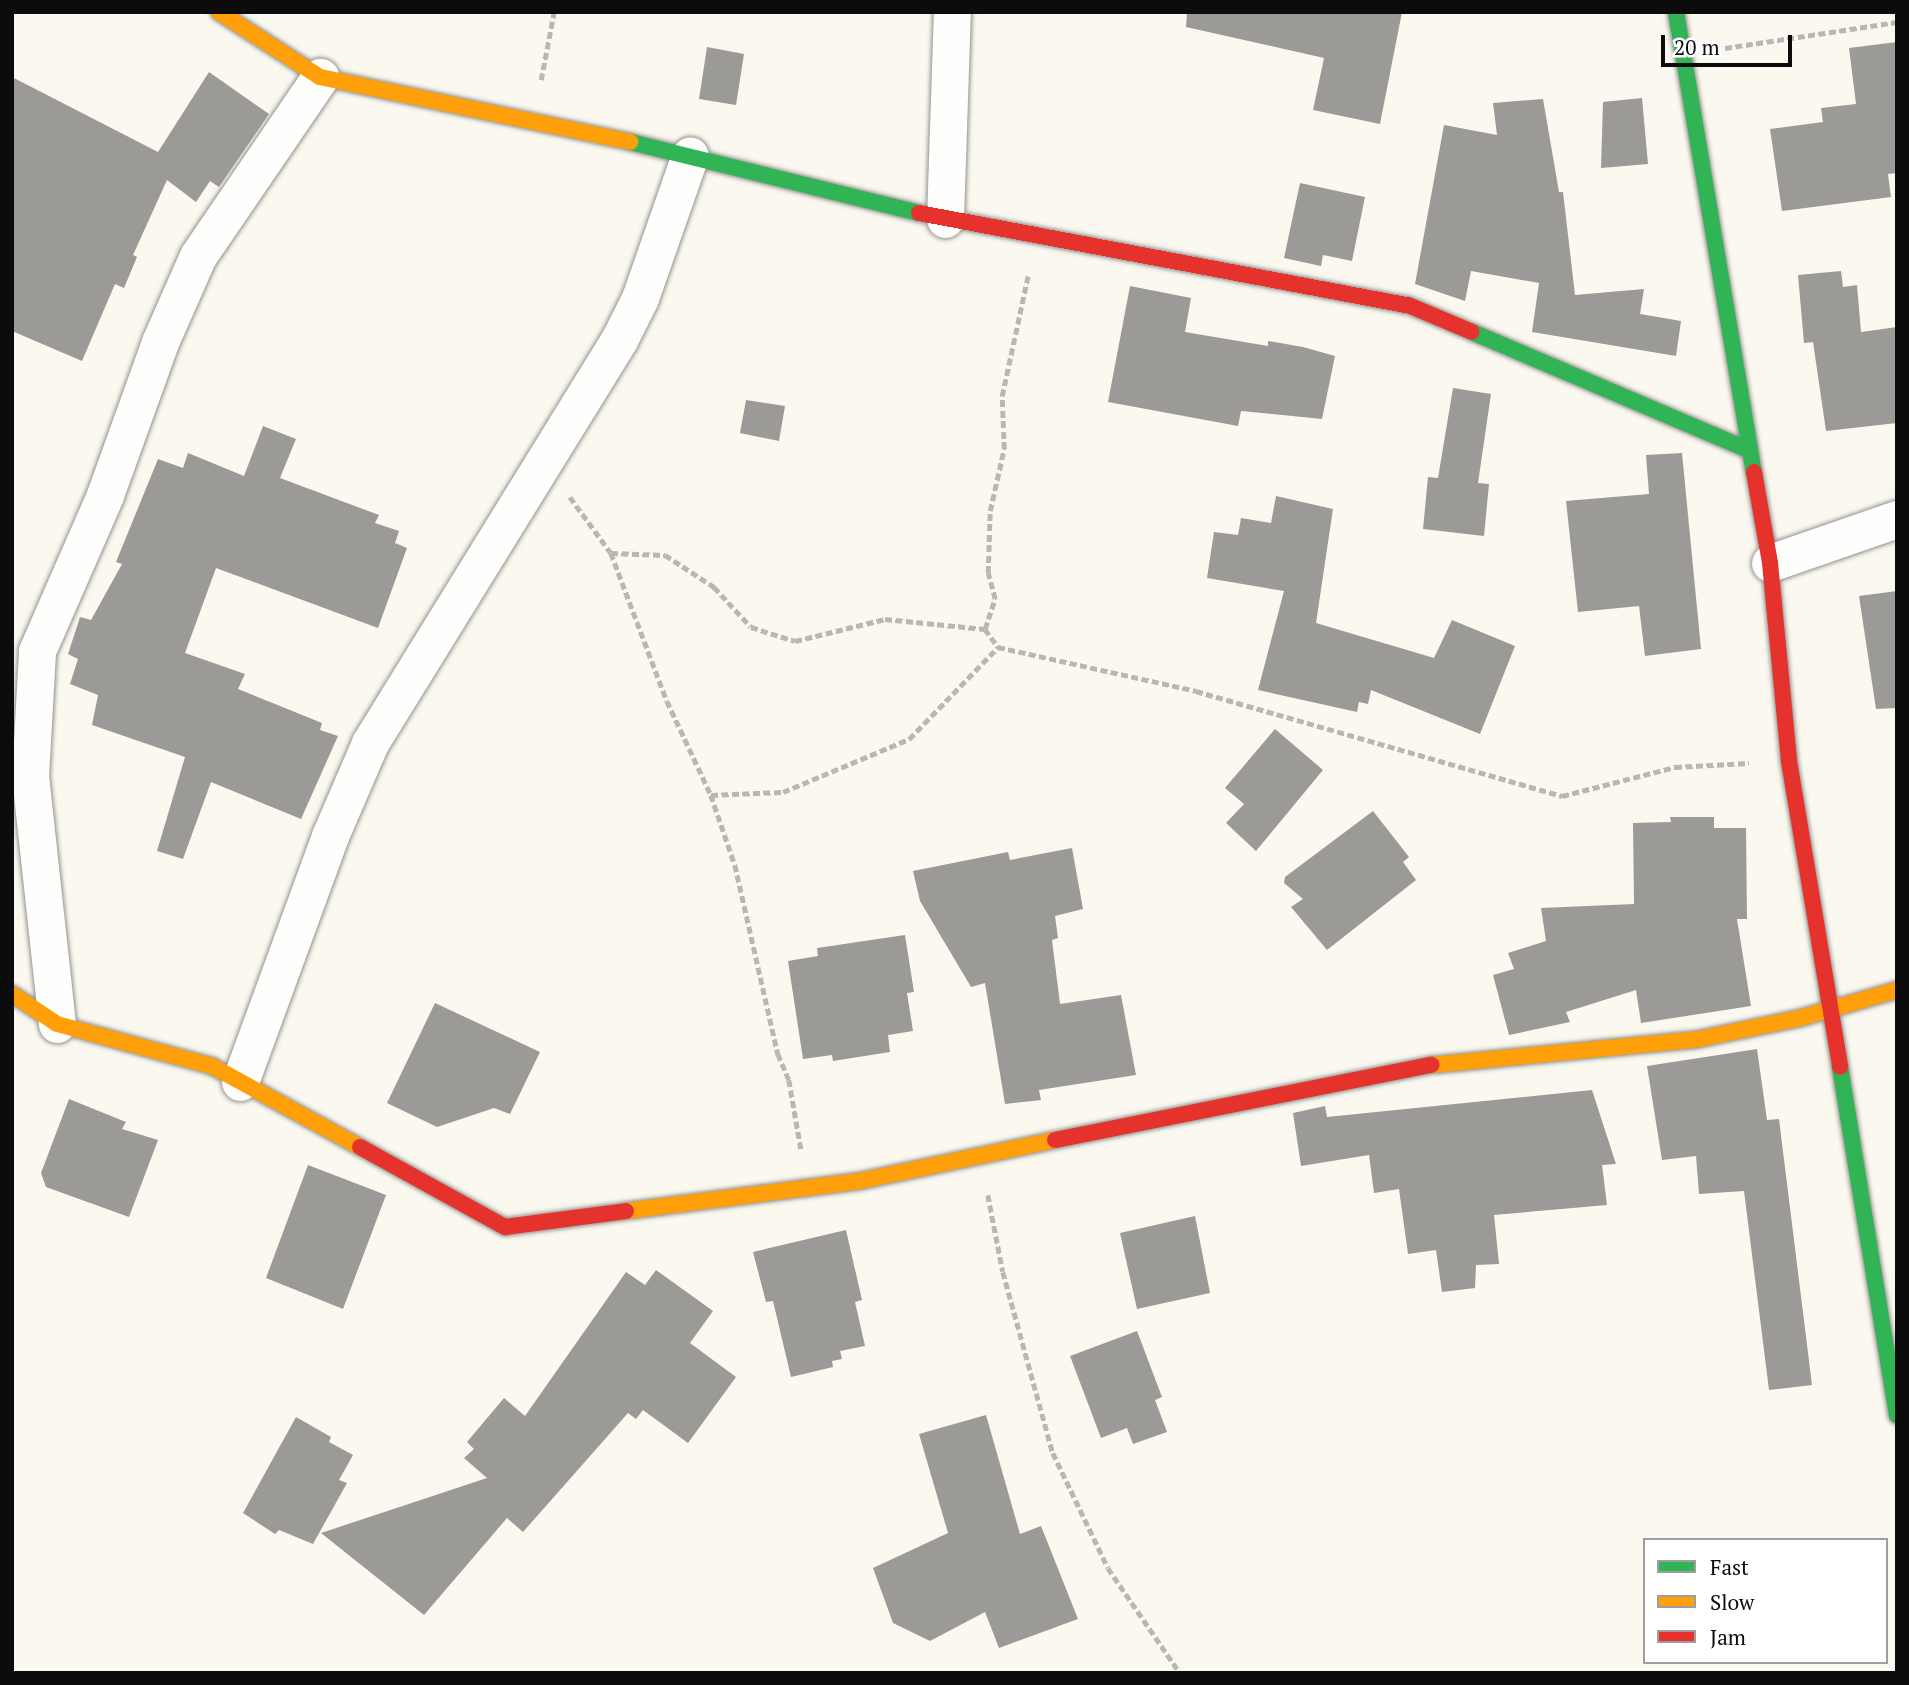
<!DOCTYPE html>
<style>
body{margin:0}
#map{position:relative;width:1909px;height:1685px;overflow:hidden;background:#faf8ef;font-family:"PT Serif",serif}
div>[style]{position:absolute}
.building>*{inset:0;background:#9c9a96}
.path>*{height:4.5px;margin-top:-2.25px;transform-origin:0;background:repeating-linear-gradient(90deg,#b7b7b5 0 7px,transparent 0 10.5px)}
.roads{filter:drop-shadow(0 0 2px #93928e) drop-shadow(0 0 2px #93928e)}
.street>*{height:37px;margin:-18.5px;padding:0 18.5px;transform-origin:18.5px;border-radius:18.5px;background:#fefefd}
.fast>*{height:16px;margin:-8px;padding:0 8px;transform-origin:8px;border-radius:8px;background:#30b455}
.slow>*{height:16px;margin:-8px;padding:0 8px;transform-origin:8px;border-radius:8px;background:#ff9f0a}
.jam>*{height:16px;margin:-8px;padding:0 8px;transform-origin:8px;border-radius:8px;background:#e5322d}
span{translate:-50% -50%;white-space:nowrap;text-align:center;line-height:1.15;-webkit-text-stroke:7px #fff;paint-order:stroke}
.frame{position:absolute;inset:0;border:14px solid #0c0c0c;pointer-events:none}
.legend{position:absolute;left:1643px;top:1538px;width:245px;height:126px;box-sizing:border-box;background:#fff;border:2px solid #9e9e9e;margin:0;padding:9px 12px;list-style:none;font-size:21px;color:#0c0c0c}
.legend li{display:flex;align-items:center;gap:14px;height:35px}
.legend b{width:35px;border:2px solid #9e9e9e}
.scale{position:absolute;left:1661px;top:35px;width:131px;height:32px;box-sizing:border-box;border:4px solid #0c0c0c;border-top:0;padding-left:9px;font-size:21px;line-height:24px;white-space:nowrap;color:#0c0c0c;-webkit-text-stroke:5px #fff;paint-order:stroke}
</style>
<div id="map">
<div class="building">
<div style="clip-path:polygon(1187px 12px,1402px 12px,1380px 124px,1313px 110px,1324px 58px,1186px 27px)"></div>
<div style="clip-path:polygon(1897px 42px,1897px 173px,1888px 174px,1891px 197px,1782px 211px,1770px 129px,1823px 122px,1821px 108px,1856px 104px,1849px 48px)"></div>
<div style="clip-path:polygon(707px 47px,744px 54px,736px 105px,699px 99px)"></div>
<div style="clip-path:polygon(209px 72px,269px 114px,219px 187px,210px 181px,196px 202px,167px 180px,133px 255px,137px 257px,124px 288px,115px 284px,82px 361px,12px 331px,12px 77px,158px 152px)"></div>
<div style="clip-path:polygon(1642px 98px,1648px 164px,1601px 168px,1603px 102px)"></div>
<div style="clip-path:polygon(1543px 99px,1559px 192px,1563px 192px,1575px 295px,1644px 289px,1640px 314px,1681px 321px,1676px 356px,1532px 332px,1539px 283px,1471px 271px,1465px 301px,1415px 284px,1444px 125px,1497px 135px,1493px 103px)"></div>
<div style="clip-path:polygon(1300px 183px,1365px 197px,1352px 261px,1323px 255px,1321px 266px,1284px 258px)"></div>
<div style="clip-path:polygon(1841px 271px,1843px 287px,1857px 285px,1861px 332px,1897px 327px,1897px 423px,1826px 431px,1813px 342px,1804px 343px,1798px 275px)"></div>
<div style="clip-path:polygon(1130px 286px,1191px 298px,1185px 332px,1268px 346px,1268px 341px,1303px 347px,1335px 356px,1322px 419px,1241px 411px,1238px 426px,1108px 402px)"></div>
<div style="clip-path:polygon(1453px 388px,1491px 394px,1478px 483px,1489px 484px,1484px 536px,1423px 529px,1428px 477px,1438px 478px)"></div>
<div style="clip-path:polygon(746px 400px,785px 406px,779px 441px,740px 433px)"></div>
<div style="clip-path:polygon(263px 426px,296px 439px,280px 478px,379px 515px,375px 523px,399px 531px,395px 543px,407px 548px,378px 628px,216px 568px,185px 653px,245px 674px,238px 689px,322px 723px,320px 730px,338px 736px,301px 819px,211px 782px,183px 859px,157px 851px,185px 757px,92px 725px,98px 695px,70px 684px,78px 659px,68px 654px,80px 617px,91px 620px,122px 564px,116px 562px,158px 459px,183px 468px,188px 453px,244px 476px)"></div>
<div style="clip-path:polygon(1682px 453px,1701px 649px,1645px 656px,1639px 606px,1578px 612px,1566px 501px,1649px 494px,1646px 455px)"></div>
<div style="clip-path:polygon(1276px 496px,1333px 509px,1316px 623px,1434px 658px,1452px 620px,1515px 646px,1480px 734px,1371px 690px,1368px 704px,1359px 702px,1357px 712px,1258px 690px,1284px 591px,1207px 578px,1214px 532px,1238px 535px,1241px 518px,1271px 523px)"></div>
<div style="clip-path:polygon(1897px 591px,1897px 708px,1876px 709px,1859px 596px)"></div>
<div style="clip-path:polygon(1275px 729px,1323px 770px,1256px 851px,1226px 823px,1244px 804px,1225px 788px)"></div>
<div style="clip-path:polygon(1373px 811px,1409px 857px,1403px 862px,1416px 880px,1327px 950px,1291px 907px,1303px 899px,1284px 883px,1285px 877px)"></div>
<div style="clip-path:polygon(1670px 817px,1714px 817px,1714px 828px,1746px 828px,1747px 919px,1737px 919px,1751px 1006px,1641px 1023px,1636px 990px,1566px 1012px,1570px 1022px,1509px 1035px,1493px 975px,1514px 969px,1508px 953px,1546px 941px,1541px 908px,1634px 904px,1633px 823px,1671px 822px)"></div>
<div style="clip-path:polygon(1072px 848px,1083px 909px,1055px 916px,1058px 938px,1052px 940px,1060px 1004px,1121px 995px,1136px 1075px,1039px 1090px,1041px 1100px,1005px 1104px,985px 983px,971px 987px,920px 901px,913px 871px,1008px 852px,1010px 860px)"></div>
<div style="clip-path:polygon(905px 935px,914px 992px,907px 993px,913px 1031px,888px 1035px,890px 1052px,833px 1061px,832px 1055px,803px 1059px,788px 961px,818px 956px,817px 948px)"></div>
<div style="clip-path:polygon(435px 1003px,540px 1052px,510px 1114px,494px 1108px,437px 1127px,387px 1103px)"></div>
<div style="clip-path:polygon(1757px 1049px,1767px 1120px,1779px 1119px,1812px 1385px,1769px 1390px,1744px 1191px,1699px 1194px,1696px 1156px,1662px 1160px,1647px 1066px)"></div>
<div style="clip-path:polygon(1592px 1090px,1616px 1164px,1602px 1165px,1607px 1205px,1494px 1215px,1499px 1264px,1476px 1265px,1475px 1288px,1442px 1292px,1436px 1250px,1408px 1254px,1399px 1189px,1374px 1193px,1369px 1155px,1301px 1166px,1293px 1113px,1325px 1106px,1327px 1117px)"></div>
<div style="clip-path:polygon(69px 1099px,126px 1122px,122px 1129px,158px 1140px,129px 1217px,46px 1187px,41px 1173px)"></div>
<div style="clip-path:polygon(308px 1165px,386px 1195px,343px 1309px,266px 1278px)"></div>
<div style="clip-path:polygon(1195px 1216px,1210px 1293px,1137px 1309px,1120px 1233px)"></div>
<div style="clip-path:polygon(846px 1230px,862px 1300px,855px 1302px,865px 1346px,840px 1351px,842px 1359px,832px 1361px,833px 1367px,791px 1377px,773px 1301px,766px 1302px,753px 1252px)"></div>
<div style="clip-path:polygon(656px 1270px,713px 1311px,690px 1343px,736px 1377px,688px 1443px,643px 1410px,636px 1419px,628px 1413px,523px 1532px,507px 1518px,424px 1615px,321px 1533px,487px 1478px,464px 1458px,474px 1449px,467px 1442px,504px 1398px,525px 1416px,626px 1272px,645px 1285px)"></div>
<div style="clip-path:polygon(1137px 1331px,1162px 1397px,1155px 1400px,1167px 1432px,1133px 1444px,1127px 1428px,1101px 1438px,1070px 1356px)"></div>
<div style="clip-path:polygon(986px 1415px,1020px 1534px,1041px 1526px,1078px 1619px,999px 1648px,985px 1612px,930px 1641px,893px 1623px,873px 1568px,948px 1533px,919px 1434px)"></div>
<div style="clip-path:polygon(296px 1417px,331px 1437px,329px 1442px,353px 1455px,339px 1480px,347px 1483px,313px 1544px,279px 1530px,275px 1534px,243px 1513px)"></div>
</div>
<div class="path">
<div style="left:1725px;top:48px;width:174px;rotate:-8.6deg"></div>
<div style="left:541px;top:80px;width:69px;rotate:-79.2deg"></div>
<div style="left:570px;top:497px;width:69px;rotate:53.8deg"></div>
<div style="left:611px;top:553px;width:158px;rotate:69.3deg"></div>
<div style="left:667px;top:701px;width:104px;rotate:64.9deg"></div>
<div style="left:711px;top:795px;width:74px;rotate:71.1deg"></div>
<div style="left:735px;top:865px;width:194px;rotate:77.2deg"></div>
<div style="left:778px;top:1054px;width:28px;rotate:67deg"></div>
<div style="left:789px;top:1080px;width:70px;rotate:80.1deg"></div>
<div style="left:611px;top:553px;width:54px;rotate:2.1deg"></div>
<div style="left:665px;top:555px;width:59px;rotate:33.1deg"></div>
<div style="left:714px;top:587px;width:54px;rotate:47.2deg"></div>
<div style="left:751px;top:627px;width:46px;rotate:17.7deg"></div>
<div style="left:795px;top:641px;width:93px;rotate:-13.7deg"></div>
<div style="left:885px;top:619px;width:100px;rotate:5.7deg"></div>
<div style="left:985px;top:629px;width:22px;rotate:54deg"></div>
<div style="left:998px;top:647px;width:203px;rotate:12.5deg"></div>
<div style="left:1196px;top:691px;width:381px;rotate:16deg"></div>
<div style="left:1562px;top:796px;width:117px;rotate:-14.4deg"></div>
<div style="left:1675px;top:767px;width:74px;rotate:-3.1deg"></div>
<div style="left:985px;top:629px;width:32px;rotate:-72deg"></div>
<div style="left:995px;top:599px;width:27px;rotate:-105deg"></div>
<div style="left:988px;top:573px;width:62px;rotate:-88.2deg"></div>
<div style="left:990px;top:511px;width:64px;rotate:-77.3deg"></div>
<div style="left:1004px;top:449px;width:53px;rotate:-92.2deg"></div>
<div style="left:1002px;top:396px;width:123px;rotate:-77.8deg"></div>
<div style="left:711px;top:795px;width:72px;rotate:-2.4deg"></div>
<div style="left:783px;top:792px;width:137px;rotate:-22.8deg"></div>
<div style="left:909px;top:739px;width:128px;rotate:-45.9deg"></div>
<div style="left:988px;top:1195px;width:78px;rotate:79deg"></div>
<div style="left:1003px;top:1272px;width:188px;rotate:74.6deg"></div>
<div style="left:1053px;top:1453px;width:127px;rotate:64.4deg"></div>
<div style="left:1108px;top:1568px;width:127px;rotate:55.6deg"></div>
</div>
<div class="roads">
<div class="street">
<div style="left:945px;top:219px;width:207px;rotate:-88.1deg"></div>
<div style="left:1770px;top:563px;width:134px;rotate:-19.1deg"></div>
<div style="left:57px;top:1024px;width:248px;rotate:-96.2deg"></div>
<div style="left:30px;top:777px;width:126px;rotate:-86.8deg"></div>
<div style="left:37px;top:651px;width:170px;rotate:-66.4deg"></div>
<div style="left:105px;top:495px;width:163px;rotate:-70.2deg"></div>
<div style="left:160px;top:342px;width:94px;rotate:-66.2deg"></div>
<div style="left:198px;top:256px;width:217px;rotate:-55.7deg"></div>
<div style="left:240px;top:1082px;width:262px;rotate:-69.9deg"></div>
<div style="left:330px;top:836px;width:101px;rotate:-66.7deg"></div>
<div style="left:370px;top:743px;width:474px;rotate:-58.3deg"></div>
<div style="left:619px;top:340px;width:47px;rotate:-63.4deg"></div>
<div style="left:640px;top:298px;width:151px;rotate:-70.7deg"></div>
</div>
<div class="fast">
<div style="left:1676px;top:12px;width:467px;rotate:80.4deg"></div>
<div style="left:630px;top:142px;width:298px;rotate:13.8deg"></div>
<div style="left:1472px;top:332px;width:300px;rotate:23.1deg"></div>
<div style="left:1840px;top:1067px;width:353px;rotate:80.7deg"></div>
</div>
<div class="slow">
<div style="left:219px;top:12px;width:120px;rotate:32.8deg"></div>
<div style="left:320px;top:77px;width:317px;rotate:11.8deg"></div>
<div style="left:12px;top:994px;width:54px;rotate:33.7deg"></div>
<div style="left:57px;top:1024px;width:161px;rotate:15.2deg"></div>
<div style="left:212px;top:1066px;width:169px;rotate:28.7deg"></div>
<div style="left:1432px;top:1065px;width:263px;rotate:-5.5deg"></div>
<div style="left:1694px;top:1040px;width:108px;rotate:-11.7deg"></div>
<div style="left:1800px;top:1018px;width:101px;rotate:-16.1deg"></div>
<div style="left:626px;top:1211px;width:236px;rotate:-7.3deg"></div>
<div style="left:860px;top:1181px;width:199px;rotate:-11.9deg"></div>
</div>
<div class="jam">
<div style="left:919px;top:213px;width:498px;rotate:10.7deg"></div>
<div style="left:1408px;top:305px;width:69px;rotate:22.9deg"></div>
<div style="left:1754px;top:472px;width:92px;rotate:80deg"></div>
<div style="left:1770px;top:563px;width:199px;rotate:84.5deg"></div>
<div style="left:1789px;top:761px;width:310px;rotate:80.5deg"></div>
<div style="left:1055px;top:1140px;width:384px;rotate:-11.3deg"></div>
<div style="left:360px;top:1147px;width:166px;rotate:28.9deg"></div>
<div style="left:505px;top:1227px;width:122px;rotate:-7.5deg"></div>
</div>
</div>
<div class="frame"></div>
<ul class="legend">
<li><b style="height:9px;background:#30b455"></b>Fast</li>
<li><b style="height:9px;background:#ff9f0a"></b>Slow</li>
<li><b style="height:9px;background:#e5322d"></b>Jam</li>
</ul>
<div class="scale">20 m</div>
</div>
